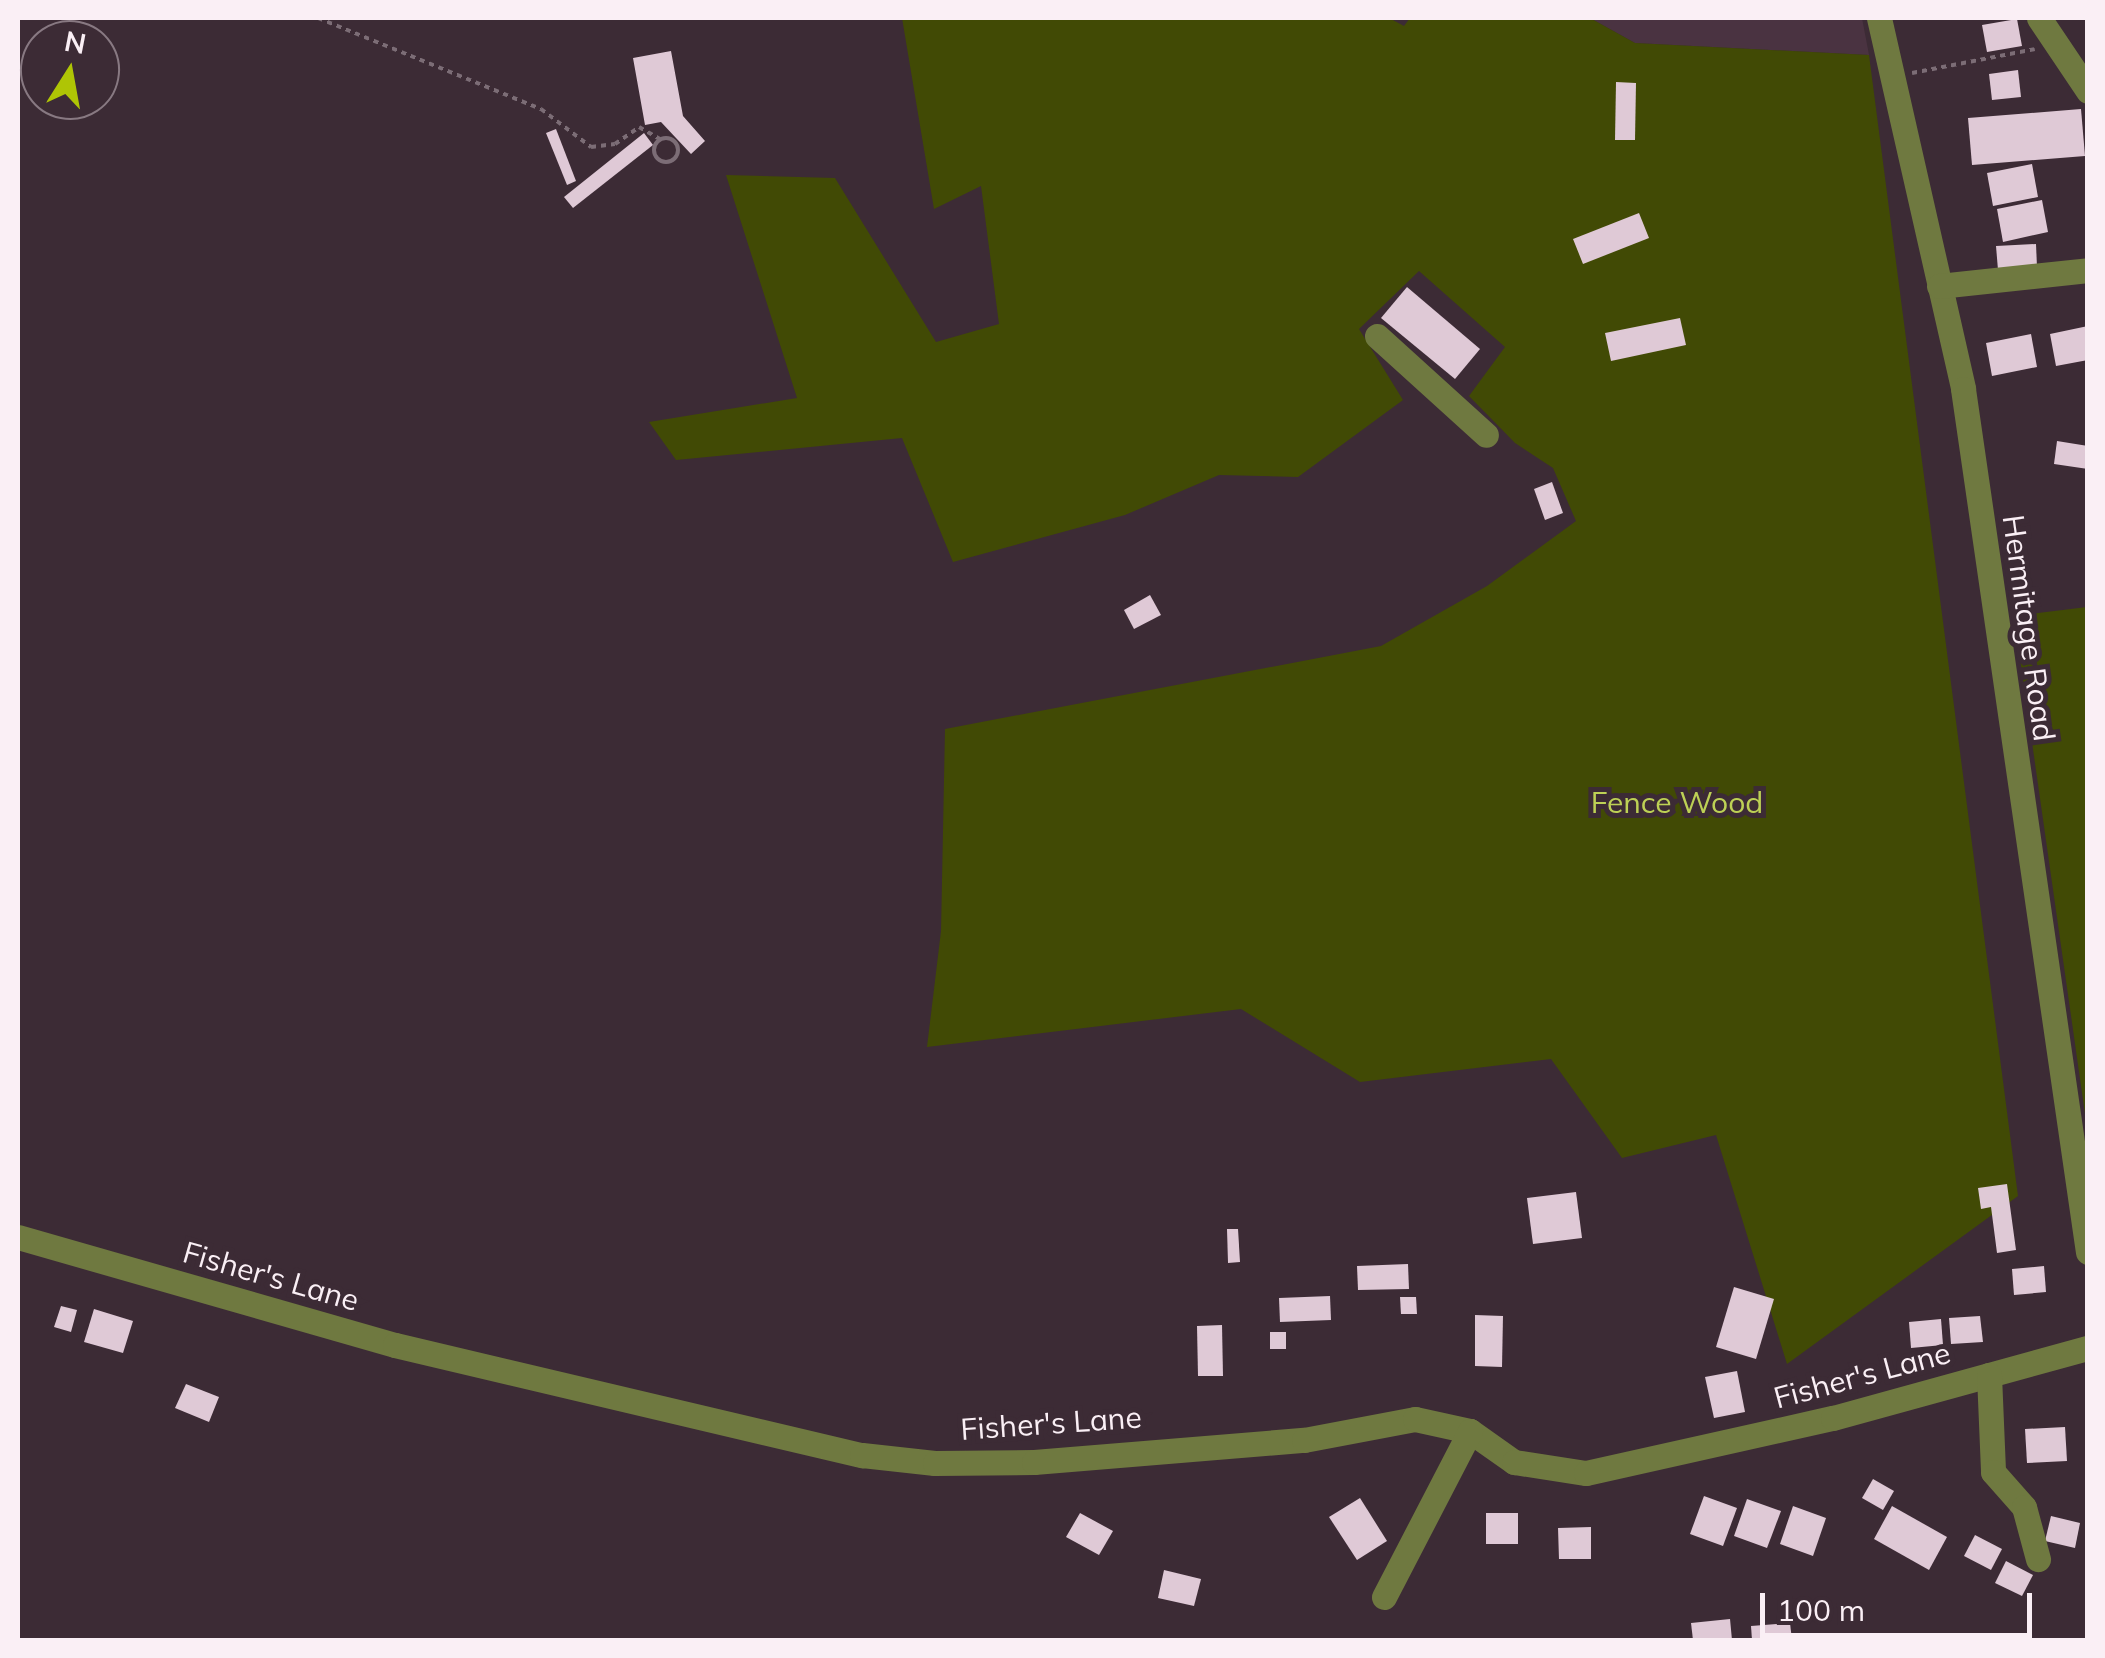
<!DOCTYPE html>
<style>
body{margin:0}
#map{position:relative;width:2105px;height:1658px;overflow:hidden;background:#3c2b35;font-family:Mulish,sans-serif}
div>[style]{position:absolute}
.built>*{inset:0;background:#4a3341}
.green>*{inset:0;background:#414a05}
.building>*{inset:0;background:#dfc9d6}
.path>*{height:4px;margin-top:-2px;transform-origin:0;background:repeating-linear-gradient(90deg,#7c6d76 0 5px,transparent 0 10px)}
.path>.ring{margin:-2px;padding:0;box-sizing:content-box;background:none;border:4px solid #7c6d76;border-radius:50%}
.minor>*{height:25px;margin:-12.5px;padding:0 12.5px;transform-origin:12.5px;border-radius:12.5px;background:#6f7940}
span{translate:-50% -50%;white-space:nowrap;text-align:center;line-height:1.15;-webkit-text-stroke:10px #3c2b35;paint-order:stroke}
.street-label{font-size:30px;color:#faeff5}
.park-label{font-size:30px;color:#bdd155}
.frame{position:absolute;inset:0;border:20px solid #faeff5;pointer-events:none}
.north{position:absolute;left:20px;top:20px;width:100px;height:100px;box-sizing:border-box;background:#3c2b35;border:2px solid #887982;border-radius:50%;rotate:11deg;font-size:28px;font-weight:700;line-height:40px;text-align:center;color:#faeff5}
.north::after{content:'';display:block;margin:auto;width:35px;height:45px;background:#afc505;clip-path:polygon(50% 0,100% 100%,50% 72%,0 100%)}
.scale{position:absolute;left:1760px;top:1593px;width:272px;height:45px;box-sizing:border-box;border:5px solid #faeff5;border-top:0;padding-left:12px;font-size:30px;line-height:35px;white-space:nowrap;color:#faeff5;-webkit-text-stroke:8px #3c2b35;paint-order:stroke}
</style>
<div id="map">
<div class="built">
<div style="clip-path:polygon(1590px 18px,1862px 18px,1869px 55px,1635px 43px)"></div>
</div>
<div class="green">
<div style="clip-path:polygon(902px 18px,1389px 18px,1404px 26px,1410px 18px,1590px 18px,1635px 43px,1869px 55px,2018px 1196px,1787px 1364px,1716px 1135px,1622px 1158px,1551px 1059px,1360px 1082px,1241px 1009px,927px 1047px,941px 931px,945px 729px,1381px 646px,1487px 586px,1576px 521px,1553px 468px,1515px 443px,1469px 396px,1505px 347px,1419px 271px,1359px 329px,1403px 400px,1298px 477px,1219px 475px,1125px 515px,953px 562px,902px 438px,676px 460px,649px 422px,797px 398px,726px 175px,835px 178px,936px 342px,999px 324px,981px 186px,934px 209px)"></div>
<div style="clip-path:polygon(2087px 607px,2088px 607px,2087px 1128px,2014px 616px)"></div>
</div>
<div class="building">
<div style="clip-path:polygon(2017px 19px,2022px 46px,1987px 52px,1982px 25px)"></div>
<div style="clip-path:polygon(671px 51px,683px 116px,705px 141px,691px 154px,661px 122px,645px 125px,633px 58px)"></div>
<div style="clip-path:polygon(2018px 70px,2021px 97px,1992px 100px,1989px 74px)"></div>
<div style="clip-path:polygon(1616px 82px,1636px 83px,1635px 140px,1615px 140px)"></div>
<div style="clip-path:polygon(2081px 109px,2085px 156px,1972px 165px,1968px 118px)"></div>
<div style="clip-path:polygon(556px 129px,576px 181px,567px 185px,546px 133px)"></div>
<div style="clip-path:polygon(644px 133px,653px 145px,573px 208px,564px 197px)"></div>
<div style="clip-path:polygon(2032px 164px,2038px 197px,1993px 206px,1987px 173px)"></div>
<div style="clip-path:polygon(2042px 200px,2048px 232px,2003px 242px,1997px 209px)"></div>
<div style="clip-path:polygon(1639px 213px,1649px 238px,1583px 264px,1573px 239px)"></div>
<div style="clip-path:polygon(2036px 244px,2037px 267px,1998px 270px,1996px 246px)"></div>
<div style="clip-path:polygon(1407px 287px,1480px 349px,1455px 379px,1381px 318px)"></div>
<div style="clip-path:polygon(1680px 318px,1686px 345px,1611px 361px,1605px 333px)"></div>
<div style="clip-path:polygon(2088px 326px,2088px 360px,2056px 366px,2050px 334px)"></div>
<div style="clip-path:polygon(2031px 334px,2037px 367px,1992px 376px,1986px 343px)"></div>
<div style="clip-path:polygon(2057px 441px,2088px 446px,2088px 469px,2054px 464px)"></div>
<div style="clip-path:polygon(1552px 482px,1563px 513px,1545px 520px,1534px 489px)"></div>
<div style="clip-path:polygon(1150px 595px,1161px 615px,1134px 629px,1124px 610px)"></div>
<div style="clip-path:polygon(2007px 1184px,2016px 1250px,1997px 1253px,1991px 1207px,1981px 1209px,1978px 1188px)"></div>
<div style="clip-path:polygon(1576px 1192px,1582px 1238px,1533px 1244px,1527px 1198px)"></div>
<div style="clip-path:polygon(1227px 1229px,1238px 1229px,1240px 1262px,1228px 1263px)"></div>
<div style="clip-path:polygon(1408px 1264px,1409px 1289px,1358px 1290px,1357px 1266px)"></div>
<div style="clip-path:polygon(2044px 1266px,2046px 1292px,2014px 1295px,2012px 1269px)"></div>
<div style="clip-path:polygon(1734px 1287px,1774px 1299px,1756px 1359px,1716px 1347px)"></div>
<div style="clip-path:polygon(1330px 1296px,1331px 1320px,1280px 1322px,1279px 1298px)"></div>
<div style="clip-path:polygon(1400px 1297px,1416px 1297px,1417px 1314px,1401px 1314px)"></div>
<div style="clip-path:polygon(61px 1306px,77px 1310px,71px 1332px,54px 1327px)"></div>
<div style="clip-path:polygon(94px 1309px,133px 1321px,123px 1353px,84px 1342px)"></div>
<div style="clip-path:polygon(1475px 1315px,1503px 1316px,1502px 1367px,1475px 1366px)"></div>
<div style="clip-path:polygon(1980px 1316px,1983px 1342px,1951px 1344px,1949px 1318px)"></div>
<div style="clip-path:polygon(1941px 1319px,1943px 1345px,1911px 1348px,1909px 1322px)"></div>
<div style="clip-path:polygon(1222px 1325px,1223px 1376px,1198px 1376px,1197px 1326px)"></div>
<div style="clip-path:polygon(1270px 1332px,1286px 1332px,1286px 1349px,1270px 1349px)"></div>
<div style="clip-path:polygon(1737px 1371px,1745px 1412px,1714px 1418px,1705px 1377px)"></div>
<div style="clip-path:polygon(186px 1384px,219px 1397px,209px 1422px,175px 1408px)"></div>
<div style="clip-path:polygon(2065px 1427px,2067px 1461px,2027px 1463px,2025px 1429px)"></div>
<div style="clip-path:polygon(1873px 1479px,1894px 1491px,1883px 1510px,1862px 1498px)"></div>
<div style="clip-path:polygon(1704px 1496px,1737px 1508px,1723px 1546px,1690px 1534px)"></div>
<div style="clip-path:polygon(1360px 1498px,1387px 1541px,1357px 1560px,1329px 1517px)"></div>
<div style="clip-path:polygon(1747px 1499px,1781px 1511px,1767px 1548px,1734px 1536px)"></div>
<div style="clip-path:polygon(1793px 1506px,1826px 1518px,1813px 1556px,1780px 1544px)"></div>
<div style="clip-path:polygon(1892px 1506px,1947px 1537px,1929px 1570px,1874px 1539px)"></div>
<div style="clip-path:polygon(1080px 1513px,1113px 1531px,1099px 1555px,1066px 1537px)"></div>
<div style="clip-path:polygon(1486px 1513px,1518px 1513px,1518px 1544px,1486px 1544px)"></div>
<div style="clip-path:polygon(2051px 1516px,2080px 1523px,2075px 1548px,2045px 1541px)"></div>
<div style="clip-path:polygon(1591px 1527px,1591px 1559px,1559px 1559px,1558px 1528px)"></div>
<div style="clip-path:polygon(1975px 1535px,2002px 1549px,1991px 1570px,1964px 1556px)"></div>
<div style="clip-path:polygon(2006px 1561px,2033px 1575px,2022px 1596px,1995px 1583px)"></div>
<div style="clip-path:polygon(1164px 1570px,1201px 1579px,1194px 1606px,1158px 1598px)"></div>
<div style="clip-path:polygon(1730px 1619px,1732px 1640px,1693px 1640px,1691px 1623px)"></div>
<div style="clip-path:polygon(1790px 1623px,1792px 1640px,1752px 1640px,1751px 1626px)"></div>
</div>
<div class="path">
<div style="left:318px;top:18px;width:241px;rotate:22.2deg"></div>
<div style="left:541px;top:109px;width:63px;rotate:37.2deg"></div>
<div style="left:591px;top:147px;width:24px;rotate:-7deg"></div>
<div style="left:615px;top:144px;width:29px;rotate:-35deg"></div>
<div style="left:639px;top:127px;width:24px;rotate:30deg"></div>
<div style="left:1912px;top:73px;width:125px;rotate:-11deg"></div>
<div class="ring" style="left:654px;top:138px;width:20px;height:20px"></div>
</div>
<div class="minor">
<div style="left:1879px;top:18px;width:380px;rotate:77.2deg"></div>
<div style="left:1963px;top:389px;width:872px;rotate:81.76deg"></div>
<div style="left:2039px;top:18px;width:88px;rotate:56.1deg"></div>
<div style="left:1939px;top:286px;width:150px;rotate:-6.1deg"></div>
<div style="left:1377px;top:336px;width:147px;rotate:42.2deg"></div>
<div style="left:18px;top:1237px;width:392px;rotate:16deg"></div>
<div style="left:395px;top:1345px;width:480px;rotate:13.3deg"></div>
<div style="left:862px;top:1455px;width:73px;rotate:6.3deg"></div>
<div style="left:935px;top:1463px;width:99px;rotate:-0.6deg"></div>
<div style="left:1034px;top:1462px;width:271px;rotate:-4.7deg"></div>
<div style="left:1304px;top:1440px;width:113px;rotate:-10.7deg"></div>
<div style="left:1415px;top:1419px;width:56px;rotate:12.3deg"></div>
<div style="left:1470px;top:1431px;width:54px;rotate:35.2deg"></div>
<div style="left:1514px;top:1462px;width:73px;rotate:8.7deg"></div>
<div style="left:1586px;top:1473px;width:253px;rotate:-12.6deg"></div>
<div style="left:1833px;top:1418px;width:264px;rotate:-15.4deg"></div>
<div style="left:1989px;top:1375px;width:97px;rotate:87.6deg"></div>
<div style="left:1993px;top:1472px;width:47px;rotate:48.5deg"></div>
<div style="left:2024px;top:1507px;width:54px;rotate:74.9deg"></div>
<div style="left:1384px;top:1597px;width:187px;rotate:-62.6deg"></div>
</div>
<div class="street-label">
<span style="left:2029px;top:628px;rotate:82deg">Hermitage Road</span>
<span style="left:271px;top:1276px;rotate:16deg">Fisher's Lane</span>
<span style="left:1862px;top:1375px;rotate:-15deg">Fisher's Lane</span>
<span style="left:1051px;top:1423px;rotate:-4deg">Fisher's Lane</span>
</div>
<div class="park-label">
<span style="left:1677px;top:802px">Fence Wood</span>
</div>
<div class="frame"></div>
<div class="north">N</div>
<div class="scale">100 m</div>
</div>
